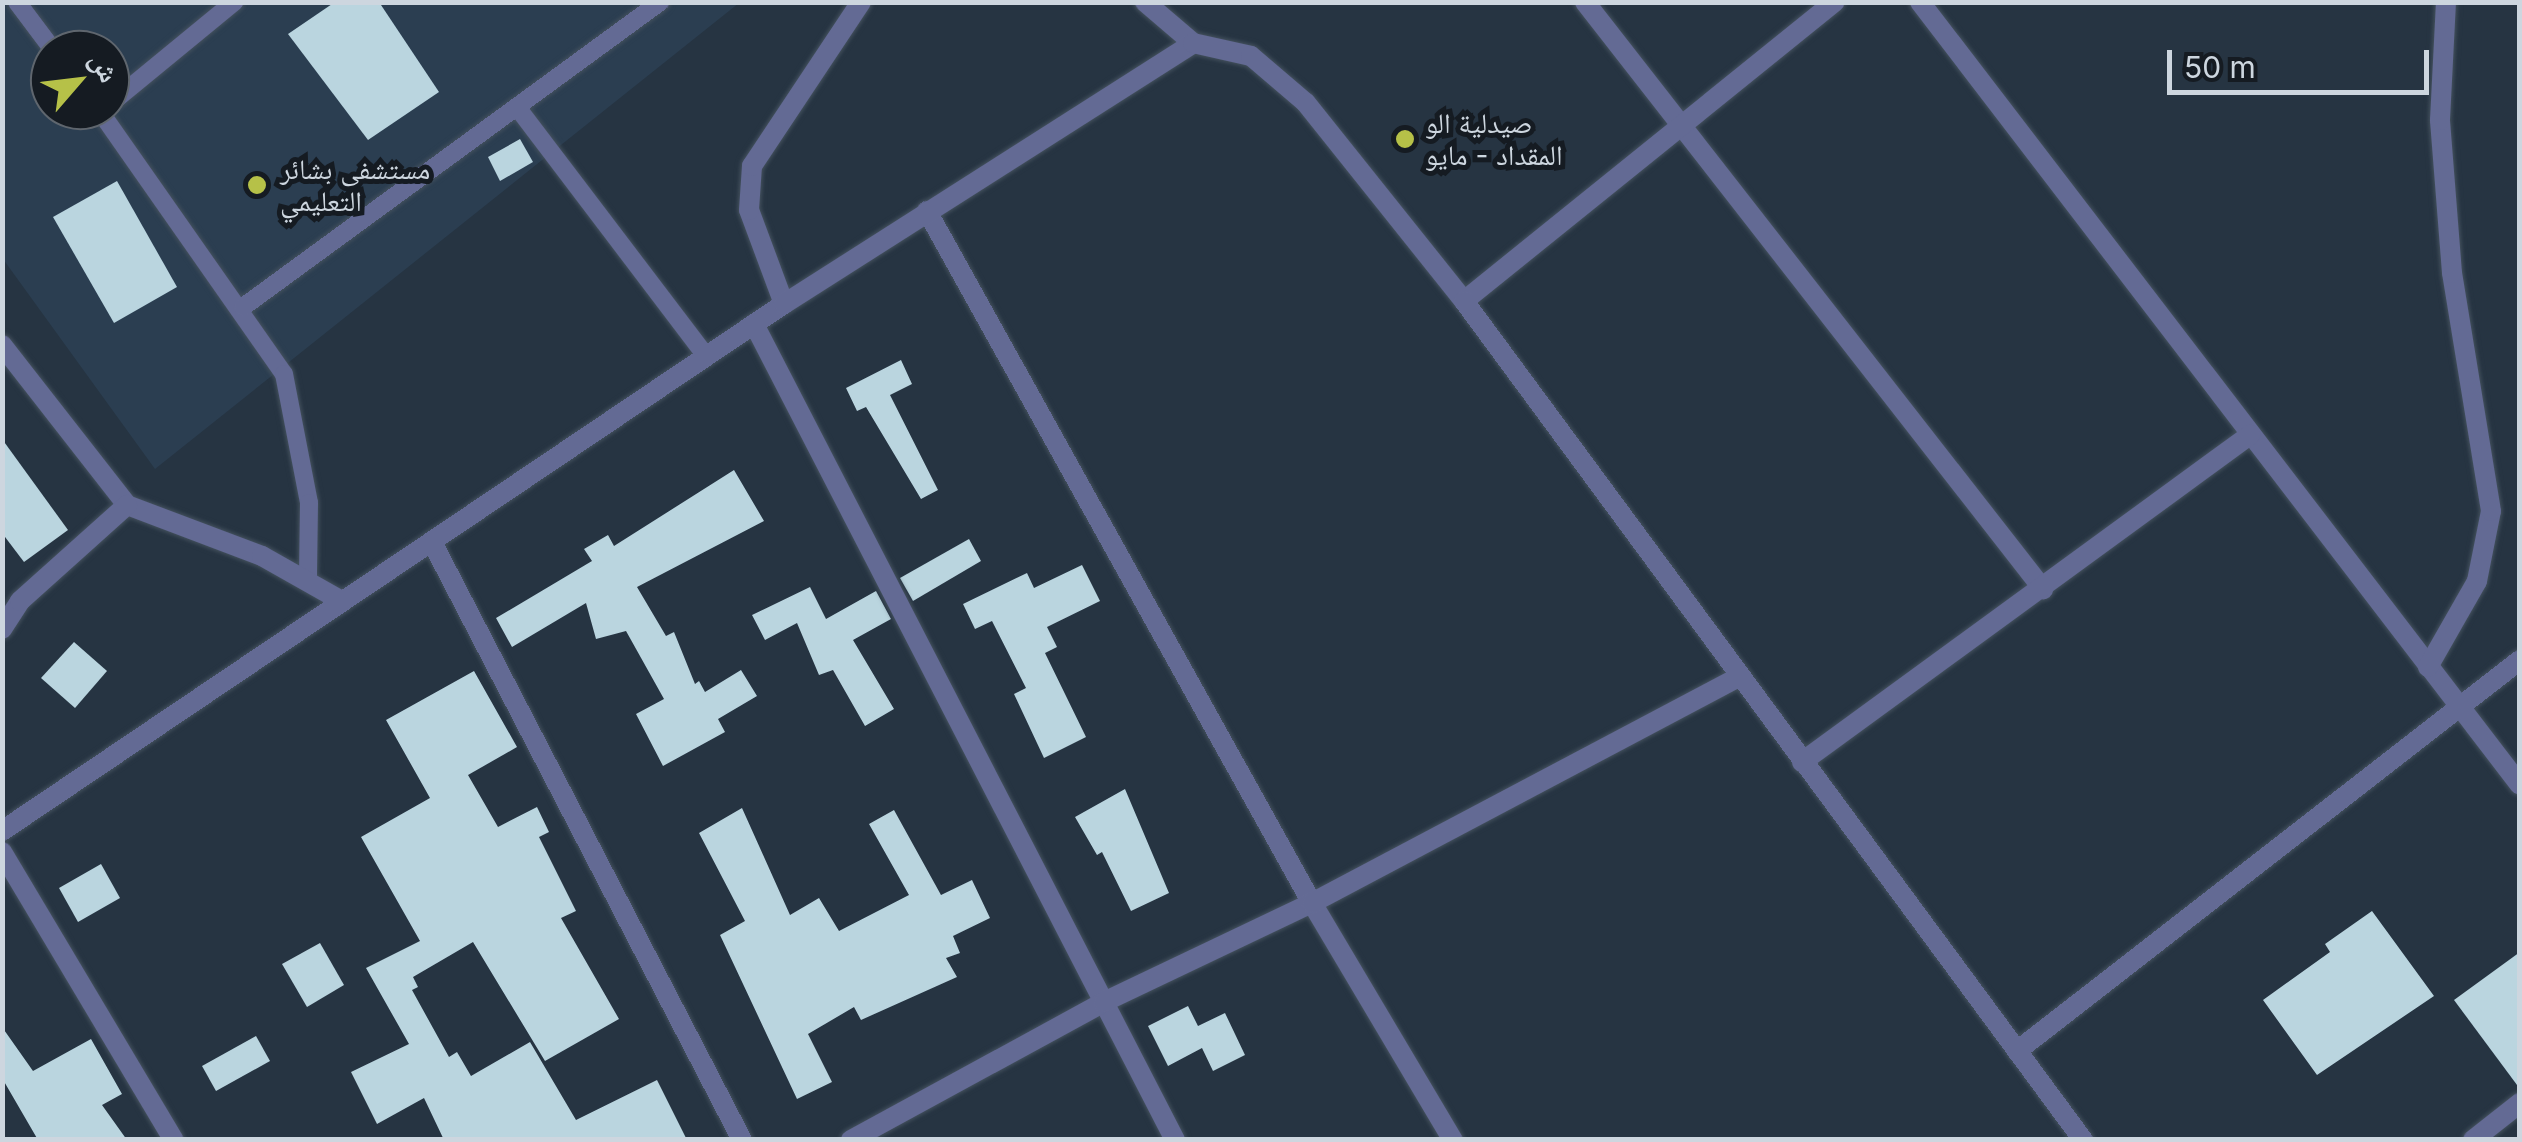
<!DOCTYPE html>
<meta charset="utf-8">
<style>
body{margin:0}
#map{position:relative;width:2522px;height:1142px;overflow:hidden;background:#263442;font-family:Inter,"Noto Naskh Arabic",sans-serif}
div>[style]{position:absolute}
.built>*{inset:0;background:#2b3e51}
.building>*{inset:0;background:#bad5df}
.roads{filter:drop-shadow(0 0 2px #44515e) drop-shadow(0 0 2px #44515e)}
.service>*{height:18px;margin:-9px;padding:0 9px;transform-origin:9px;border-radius:9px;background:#636a94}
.minor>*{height:20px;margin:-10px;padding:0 10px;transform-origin:10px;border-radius:10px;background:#636a94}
.tertiary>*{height:20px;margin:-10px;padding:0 10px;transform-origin:10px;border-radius:10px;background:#636a94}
.dots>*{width:28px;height:28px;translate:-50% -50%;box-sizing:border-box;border:5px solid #151b22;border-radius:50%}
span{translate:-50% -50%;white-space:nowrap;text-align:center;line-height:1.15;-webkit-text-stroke:10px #151b22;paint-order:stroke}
.poi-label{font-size:28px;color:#cdd6df}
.left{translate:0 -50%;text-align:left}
.frame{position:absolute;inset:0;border:5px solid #cdd6df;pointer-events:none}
.north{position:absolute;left:30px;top:30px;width:100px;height:100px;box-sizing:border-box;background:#151b22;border:2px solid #5f666e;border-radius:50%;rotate:62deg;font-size:28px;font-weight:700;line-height:40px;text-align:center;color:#cdd6df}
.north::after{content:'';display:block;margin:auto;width:35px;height:45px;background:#b6c148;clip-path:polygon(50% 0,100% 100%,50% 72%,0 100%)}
.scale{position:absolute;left:2167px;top:50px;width:262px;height:45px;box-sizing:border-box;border:5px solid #cdd6df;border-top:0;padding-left:12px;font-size:30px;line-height:35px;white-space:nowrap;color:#cdd6df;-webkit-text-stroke:8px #151b22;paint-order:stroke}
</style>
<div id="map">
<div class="built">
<div style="clip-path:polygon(evenodd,2px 3px,739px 3px,155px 469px,3px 259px,2px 3px,50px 50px,110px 50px,110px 110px,50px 110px,50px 50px)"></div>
</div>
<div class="building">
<div style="clip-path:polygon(335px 2px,379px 2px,439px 92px,368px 140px,288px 34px)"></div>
<div style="clip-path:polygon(520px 139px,533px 162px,500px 181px,488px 157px)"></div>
<div style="clip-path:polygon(117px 181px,177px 287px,114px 323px,53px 217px)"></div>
<div style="clip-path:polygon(901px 360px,912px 384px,890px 395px,938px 490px,921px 499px,866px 407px,857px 411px,846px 388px)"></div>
<div style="clip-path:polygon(2px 439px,68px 530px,24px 562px,2px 533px)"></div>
<div style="clip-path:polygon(734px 470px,764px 521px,637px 587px,666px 636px,674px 632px,695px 684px,699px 681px,705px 692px,741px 670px,757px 696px,718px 719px,725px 732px,663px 766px,636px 714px,664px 699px,626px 631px,596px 639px,586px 603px,512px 647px,496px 618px,592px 561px,584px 549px,608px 535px,614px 546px)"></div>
<div style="clip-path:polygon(969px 539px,981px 561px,913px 601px,900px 578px)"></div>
<div style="clip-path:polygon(1082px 565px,1100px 601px,1047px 627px,1057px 647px,1045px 653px,1086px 737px,1044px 758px,1014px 694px,1026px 688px,992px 621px,975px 629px,963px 604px,1027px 573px,1034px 588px)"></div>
<div style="clip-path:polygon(810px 587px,826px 619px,876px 591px,891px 619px,853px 640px,894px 709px,865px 726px,833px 670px,819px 675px,797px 623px,765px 640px,752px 615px)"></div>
<div style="clip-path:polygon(74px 642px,107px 671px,75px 708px,41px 678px)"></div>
<div style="clip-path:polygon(474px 671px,517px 747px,468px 775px,498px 827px,537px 807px,549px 832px,539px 837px,576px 911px,561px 918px,619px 1019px,545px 1061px,473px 942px,413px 977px,418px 987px,412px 990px,449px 1057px,457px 1052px,471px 1076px,530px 1042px,576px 1120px,657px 1080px,687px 1140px,444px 1140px,424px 1098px,377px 1124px,351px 1072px,409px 1044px,366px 968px,420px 941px,361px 837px,430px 798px,386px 720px)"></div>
<div style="clip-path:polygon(1125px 789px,1169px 893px,1131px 911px,1102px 852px,1097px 855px,1075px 817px)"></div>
<div style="clip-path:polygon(742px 808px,790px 915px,819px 898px,839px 931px,909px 895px,869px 824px,894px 810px,941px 895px,972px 880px,990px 918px,953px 936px,960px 953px,946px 958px,957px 977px,861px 1020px,854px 1007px,808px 1034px,832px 1082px,797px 1099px,720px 935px,745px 921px,699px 833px)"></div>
<div style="clip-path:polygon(101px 864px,120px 898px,78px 922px,59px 888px)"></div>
<div style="clip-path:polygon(2372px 911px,2434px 996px,2317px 1075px,2263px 1000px,2330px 952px,2325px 944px)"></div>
<div style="clip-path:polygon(320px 943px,344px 985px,307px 1007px,282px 964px)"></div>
<div style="clip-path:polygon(2520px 952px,2520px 1089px,2454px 1000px)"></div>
<div style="clip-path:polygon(1188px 1006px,1198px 1026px,1225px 1013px,1245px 1055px,1213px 1071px,1202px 1048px,1168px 1066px,1148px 1026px)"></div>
<div style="clip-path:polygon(2px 1027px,33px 1071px,91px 1039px,122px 1094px,102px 1105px,127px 1140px,38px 1140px,2px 1078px)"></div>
<div style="clip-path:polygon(256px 1036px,270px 1061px,216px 1091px,202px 1066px)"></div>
</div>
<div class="roads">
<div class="service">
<div style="left:17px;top:2px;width:60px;rotate:53.1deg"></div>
<div style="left:110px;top:104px;width:161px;rotate:-39.4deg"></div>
<div style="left:517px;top:107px;width:313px;rotate:52.8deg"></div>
<div style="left:99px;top:110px;width:322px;rotate:55deg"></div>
<div style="left:284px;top:374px;width:131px;rotate:79deg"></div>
<div style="left:309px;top:503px;width:75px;rotate:90.8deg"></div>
<div style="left:243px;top:307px;width:517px;rotate:-36.18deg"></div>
</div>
<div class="minor">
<div style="left:1585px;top:2px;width:745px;rotate:52.04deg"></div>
<div style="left:1920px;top:2px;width:986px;rotate:52.54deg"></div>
<div style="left:927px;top:211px;width:792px;rotate:60.91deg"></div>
<div style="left:1312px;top:903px;width:276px;rotate:59.3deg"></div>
<div style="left:1464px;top:301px;width:476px;rotate:-38.9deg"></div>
<div style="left:784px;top:304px;width:100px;rotate:-110.4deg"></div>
<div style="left:749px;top:210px;width:44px;rotate:-86.1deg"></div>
<div style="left:752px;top:166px;width:197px;rotate:-56.4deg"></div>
<div style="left:754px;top:324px;width:918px;rotate:62.71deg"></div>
<div style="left:2px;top:345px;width:203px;rotate:52deg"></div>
<div style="left:127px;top:505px;width:144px;rotate:20.7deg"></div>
<div style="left:262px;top:556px;width:92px;rotate:29.4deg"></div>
<div style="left:432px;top:542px;width:674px;rotate:62.6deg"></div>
<div style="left:2px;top:629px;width:33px;rotate:-57deg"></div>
<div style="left:20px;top:601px;width:144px;rotate:-41.9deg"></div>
<div style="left:2428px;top:667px;width:99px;rotate:-60.3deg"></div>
<div style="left:2477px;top:581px;width:71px;rotate:-78.7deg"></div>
<div style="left:2491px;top:511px;width:241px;rotate:-99.3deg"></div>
<div style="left:2452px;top:273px;width:153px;rotate:-94.5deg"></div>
<div style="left:2440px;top:120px;width:118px;rotate:-87.1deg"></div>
<div style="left:1802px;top:762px;width:555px;rotate:-36.13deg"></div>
<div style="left:2px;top:852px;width:335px;rotate:59.2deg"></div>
<div style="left:2017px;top:1051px;width:637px;rotate:-37.86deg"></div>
<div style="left:851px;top:1140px;width:288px;rotate:-28.6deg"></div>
<div style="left:1104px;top:1002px;width:230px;rotate:-25.5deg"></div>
<div style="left:1312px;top:903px;width:482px;rotate:-27.9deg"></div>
<div style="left:2473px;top:1140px;width:60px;rotate:-38.2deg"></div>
</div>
<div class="tertiary">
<div style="left:1145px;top:2px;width:63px;rotate:40.5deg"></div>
<div style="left:2px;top:831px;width:943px;rotate:-33.98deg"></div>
<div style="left:784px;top:304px;width:485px;rotate:-32.5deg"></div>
<div style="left:1193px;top:43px;width:59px;rotate:12.6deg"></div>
<div style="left:1251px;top:56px;width:72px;rotate:40.5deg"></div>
<div style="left:1306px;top:103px;width:253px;rotate:51.4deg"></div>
<div style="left:1464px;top:301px;width:1043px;rotate:53.58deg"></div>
</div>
</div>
<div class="dots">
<div style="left:1405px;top:139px;background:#b6c148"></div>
<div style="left:257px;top:185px;background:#b6c148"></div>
</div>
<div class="poi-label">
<span class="left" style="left:1425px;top:139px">صيدلية الو<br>المقداد - مايو</span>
<span class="left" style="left:280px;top:185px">مستشفى بشائر<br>التعليمي</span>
</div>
<div class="frame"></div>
<div class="north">ش</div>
<div class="scale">50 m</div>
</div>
